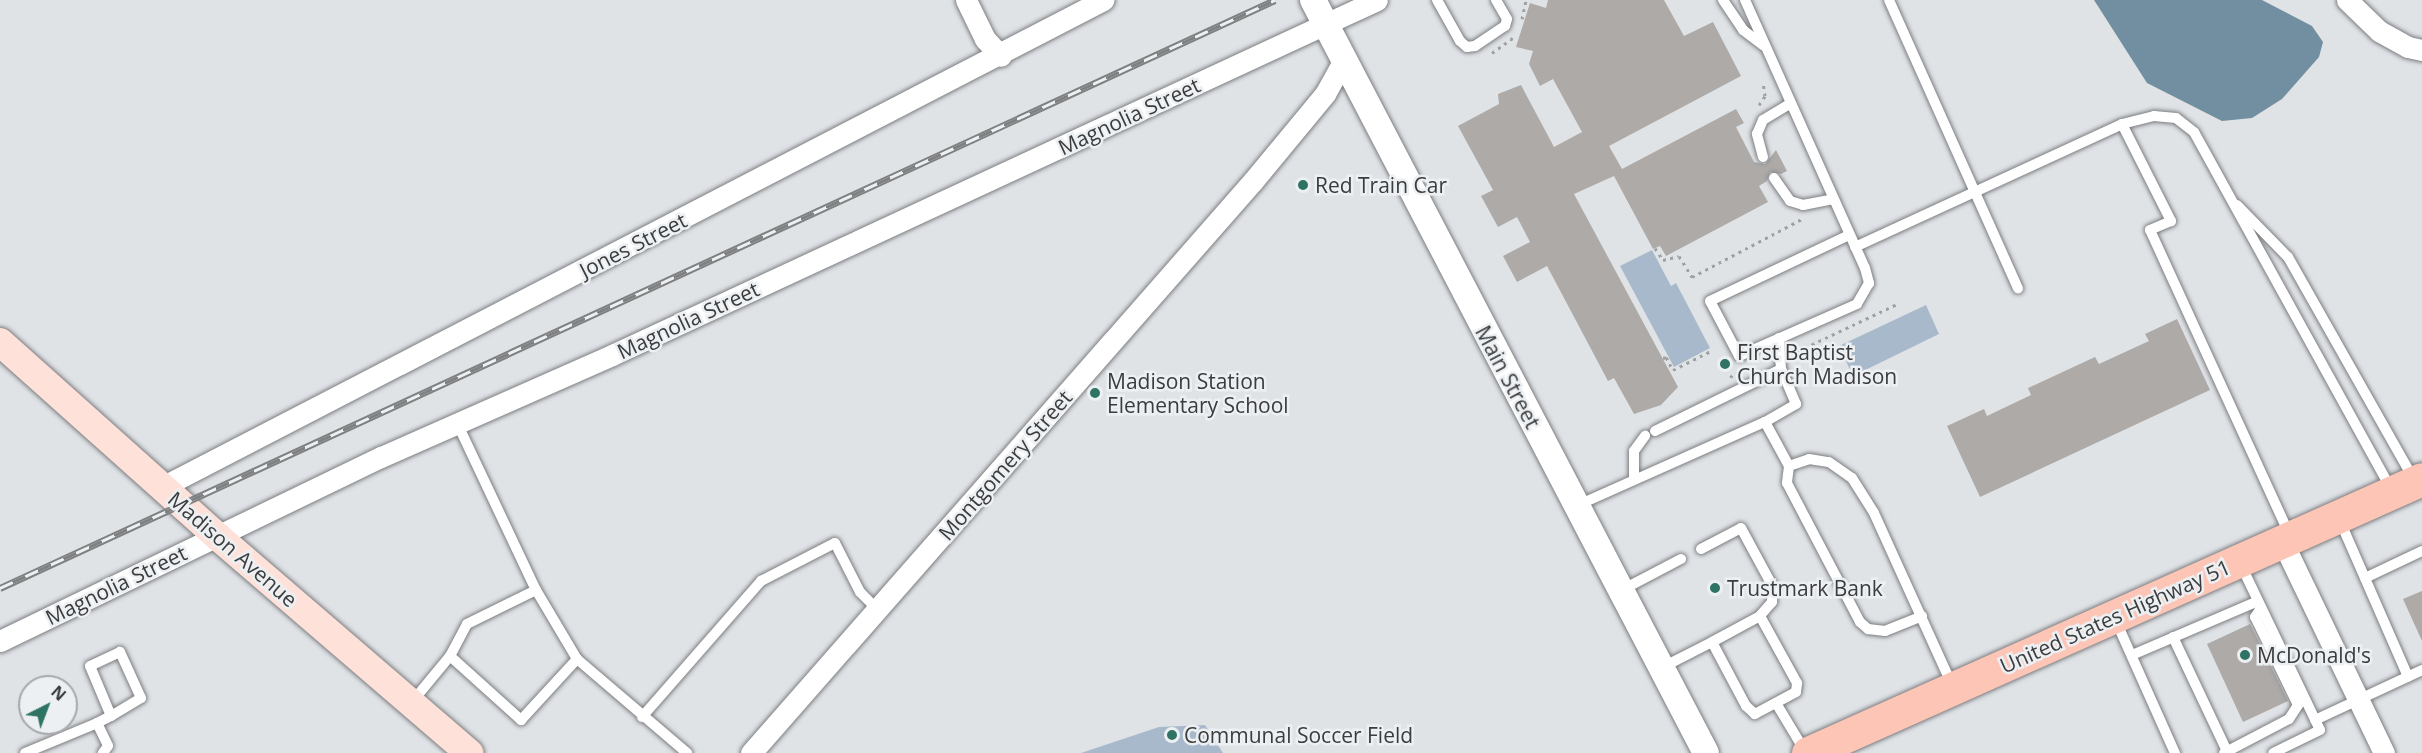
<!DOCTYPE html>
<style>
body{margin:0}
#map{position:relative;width:2422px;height:753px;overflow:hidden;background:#e0e3e6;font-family:"Open Sans",sans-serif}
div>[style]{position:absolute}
.green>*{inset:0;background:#a8b9cc}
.water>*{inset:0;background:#718fa1}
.building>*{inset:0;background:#adaaa8}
.path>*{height:3px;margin-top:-1.5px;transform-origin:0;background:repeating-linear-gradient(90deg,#9ea0a2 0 3px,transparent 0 7.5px)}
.roads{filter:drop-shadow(0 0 2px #7c7e81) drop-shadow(0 0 2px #7c7e81)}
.service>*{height:10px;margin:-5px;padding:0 5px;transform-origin:5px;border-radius:5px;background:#fff}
.minor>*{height:21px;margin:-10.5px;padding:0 10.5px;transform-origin:10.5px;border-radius:10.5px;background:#fff}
.tertiary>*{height:26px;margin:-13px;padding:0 13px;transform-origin:13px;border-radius:13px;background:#fff}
.secondary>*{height:28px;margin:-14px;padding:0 14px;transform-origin:14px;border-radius:14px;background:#fee2da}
.primary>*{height:33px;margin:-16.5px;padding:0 16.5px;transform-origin:16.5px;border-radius:16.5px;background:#fdc5b5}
.rail>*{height:7px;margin-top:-3.5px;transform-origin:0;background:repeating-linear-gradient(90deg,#edf0f3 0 14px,#7e8081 0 28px);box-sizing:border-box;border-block:2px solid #7e8081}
.dots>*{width:16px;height:16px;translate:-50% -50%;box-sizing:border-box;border:3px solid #edf0f3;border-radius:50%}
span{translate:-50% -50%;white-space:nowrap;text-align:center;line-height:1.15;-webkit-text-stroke:5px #edf0f3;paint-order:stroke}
.street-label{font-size:21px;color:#3b3c3d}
.poi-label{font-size:21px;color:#3b3c3d}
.left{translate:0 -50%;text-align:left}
.north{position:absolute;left:18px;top:675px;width:60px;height:60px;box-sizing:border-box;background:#edf0f3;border:2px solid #a6a8aa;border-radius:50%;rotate:42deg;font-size:16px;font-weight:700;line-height:24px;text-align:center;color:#3b3c3d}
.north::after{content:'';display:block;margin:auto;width:21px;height:27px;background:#2f7365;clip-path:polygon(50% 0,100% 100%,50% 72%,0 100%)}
</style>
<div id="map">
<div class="green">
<div style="clip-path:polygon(1652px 250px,1671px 286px,1676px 283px,1710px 348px,1674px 367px,1620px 266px)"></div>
<div style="clip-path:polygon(1926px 305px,1939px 334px,1853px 376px,1839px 346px)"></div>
<div style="clip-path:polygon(1205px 725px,1223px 753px,1081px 753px,1159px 727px)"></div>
</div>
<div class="water">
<div style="clip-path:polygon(2094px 0,2262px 0,2312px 26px,2323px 42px,2319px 57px,2282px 99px,2252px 118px,2222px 121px,2147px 83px)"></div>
</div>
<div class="building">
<div style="clip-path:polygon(1548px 0,1664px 0,1684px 36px,1713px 22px,1741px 76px,1609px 146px,1622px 169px,1736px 109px,1744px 123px,1736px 127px,1754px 162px,1765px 164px,1776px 150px,1787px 171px,1781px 174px,1770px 172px,1767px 181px,1759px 186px,1768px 202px,1666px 256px,1660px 246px,1653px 249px,1614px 176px,1574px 194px,1678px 387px,1661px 405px,1634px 414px,1614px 378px,1608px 381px,1547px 266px,1517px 282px,1503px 256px,1530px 242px,1517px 217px,1498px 227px,1481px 196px,1493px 190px,1458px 126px,1499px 104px,1498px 94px,1521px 85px,1554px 147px,1582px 132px,1553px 79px,1540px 86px,1529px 64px,1533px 51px,1516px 47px,1530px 3px,1546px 8px)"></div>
<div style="clip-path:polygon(2177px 319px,2210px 390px,1980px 497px,1947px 426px,1984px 409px,1987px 416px,2031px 395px,2028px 388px,2095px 357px,2099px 364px,2149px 341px,2145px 334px)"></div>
<div style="clip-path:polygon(2422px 591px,2422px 641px,2403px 599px)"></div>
<div style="clip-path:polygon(2250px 624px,2288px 701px,2243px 722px,2207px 644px)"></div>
</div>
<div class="path">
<div style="left:1522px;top:19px;width:19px;rotate:-78deg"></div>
<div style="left:1492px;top:53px;width:26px;rotate:-36deg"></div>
<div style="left:1759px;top:105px;width:11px;rotate:-56deg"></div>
<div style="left:1765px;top:96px;width:14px;rotate:-98deg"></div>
<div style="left:1655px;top:248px;width:14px;rotate:56deg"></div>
<div style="left:1663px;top:260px;width:16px;rotate:-14deg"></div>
<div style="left:1679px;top:256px;width:25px;rotate:58deg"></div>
<div style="left:1692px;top:277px;width:124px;rotate:-27.8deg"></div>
<div style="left:1798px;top:351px;width:110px;rotate:-25.4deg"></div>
<div style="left:1663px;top:358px;width:3px;rotate:-18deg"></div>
<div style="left:1666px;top:357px;width:15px;rotate:62deg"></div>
<div style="left:1673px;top:370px;width:42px;rotate:-26.6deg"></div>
<div style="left:1730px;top:377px;width:14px;rotate:-30deg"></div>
</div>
<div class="roads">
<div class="service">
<div style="left:1437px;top:0;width:47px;rotate:60.7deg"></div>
<div style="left:1460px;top:41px;width:9px;rotate:41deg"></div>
<div style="left:1467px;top:47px;width:8px;rotate:-7deg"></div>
<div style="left:1475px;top:46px;width:36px;rotate:-34deg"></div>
<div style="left:1505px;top:26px;width:7px;rotate:-74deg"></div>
<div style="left:1507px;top:19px;width:22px;rotate:-120deg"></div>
<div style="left:1723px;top:0;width:36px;rotate:56deg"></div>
<div style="left:1743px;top:30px;width:26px;rotate:37deg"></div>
<div style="left:1745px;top:0;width:294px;rotate:65.9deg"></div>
<div style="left:1865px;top:268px;width:16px;rotate:75deg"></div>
<div style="left:1869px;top:283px;width:24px;rotate:120deg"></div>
<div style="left:1857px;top:304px;width:129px;rotate:156.2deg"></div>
<div style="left:1739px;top:356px;width:62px;rotate:-117.8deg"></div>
<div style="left:1710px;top:301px;width:154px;rotate:-25.4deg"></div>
<div style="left:1889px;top:0;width:316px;rotate:65.9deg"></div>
<div style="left:2122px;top:124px;width:109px;rotate:63.2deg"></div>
<div style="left:2171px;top:221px;width:23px;rotate:157deg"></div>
<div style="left:2150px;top:230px;width:334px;rotate:65.4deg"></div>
<div style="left:1763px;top:157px;width:24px;rotate:-105deg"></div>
<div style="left:1757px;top:134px;width:15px;rotate:-67deg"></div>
<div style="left:1763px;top:120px;width:31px;rotate:-31deg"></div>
<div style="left:1774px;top:178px;width:28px;rotate:55deg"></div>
<div style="left:1790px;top:201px;width:14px;rotate:17deg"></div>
<div style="left:1803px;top:205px;width:31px;rotate:-11deg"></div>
<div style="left:2237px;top:205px;width:73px;rotate:45.6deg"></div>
<div style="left:2288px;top:257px;width:256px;rotate:60.5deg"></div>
<div style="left:1855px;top:247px;width:294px;rotate:-24.7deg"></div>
<div style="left:2122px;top:124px;width:33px;rotate:-14deg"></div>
<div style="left:2154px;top:116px;width:22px;rotate:5deg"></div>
<div style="left:2176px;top:118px;width:23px;rotate:38deg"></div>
<div style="left:2194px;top:132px;width:408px;rotate:61.1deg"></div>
<div style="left:1765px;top:422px;width:50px;rotate:61.4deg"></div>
<div style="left:1789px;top:466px;width:21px;rotate:-19deg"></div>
<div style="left:1809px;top:459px;width:20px;rotate:9deg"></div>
<div style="left:1829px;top:462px;width:28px;rotate:35deg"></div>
<div style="left:1852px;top:478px;width:41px;rotate:57.8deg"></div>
<div style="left:1874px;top:513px;width:189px;rotate:65.6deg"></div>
<div style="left:457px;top:423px;width:185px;rotate:64.7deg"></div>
<div style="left:536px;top:590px;width:80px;rotate:59.3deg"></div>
<div style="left:577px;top:659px;width:145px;rotate:40.5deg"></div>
<div style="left:1655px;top:431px;width:140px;rotate:-26.2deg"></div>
<div style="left:1789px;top:466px;width:17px;rotate:97deg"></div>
<div style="left:1787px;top:483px;width:157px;rotate:62.3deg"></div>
<div style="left:1860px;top:622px;width:11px;rotate:41deg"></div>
<div style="left:1868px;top:629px;width:17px;rotate:7deg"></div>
<div style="left:1885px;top:631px;width:40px;rotate:-22deg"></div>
<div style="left:1634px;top:478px;width:27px;rotate:-90deg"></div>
<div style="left:1634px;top:451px;width:19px;rotate:-54deg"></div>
<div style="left:1576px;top:506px;width:207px;rotate:-24deg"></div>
<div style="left:1765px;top:422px;width:36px;rotate:-30deg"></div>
<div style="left:1796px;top:404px;width:38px;rotate:-113deg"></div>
<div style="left:1781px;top:369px;width:31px;rotate:-94deg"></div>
<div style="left:2340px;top:521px;width:170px;rotate:66.4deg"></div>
<div style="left:1701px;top:549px;width:45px;rotate:-27.7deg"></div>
<div style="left:1741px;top:528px;width:67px;rotate:61.5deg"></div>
<div style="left:1773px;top:587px;width:15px;rotate:94deg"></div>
<div style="left:1772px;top:602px;width:18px;rotate:131deg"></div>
<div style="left:2240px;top:563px;width:185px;rotate:64.4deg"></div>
<div style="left:2320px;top:730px;width:52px;rotate:153.9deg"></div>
<div style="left:2365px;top:578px;width:63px;rotate:-25.3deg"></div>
<div style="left:536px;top:590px;width:77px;rotate:153.8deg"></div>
<div style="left:467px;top:624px;width:36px;rotate:118deg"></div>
<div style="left:450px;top:656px;width:96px;rotate:42deg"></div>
<div style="left:521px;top:720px;width:83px;rotate:-47.4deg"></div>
<div style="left:1620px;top:591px;width:69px;rotate:-27.7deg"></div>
<div style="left:1760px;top:616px;width:77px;rotate:61.1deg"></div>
<div style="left:1797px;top:683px;width:9px;rotate:96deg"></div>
<div style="left:1796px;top:692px;width:47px;rotate:151.8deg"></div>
<div style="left:1755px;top:714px;width:12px;rotate:-138deg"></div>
<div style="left:1746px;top:706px;width:72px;rotate:-118deg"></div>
<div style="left:1712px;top:642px;width:55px;rotate:-28.4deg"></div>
<div style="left:2115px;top:619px;width:147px;rotate:65.9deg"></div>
<div style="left:2173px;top:637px;width:126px;rotate:64.7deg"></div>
<div style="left:2132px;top:655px;width:137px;rotate:-23.2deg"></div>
<div style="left:1661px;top:668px;width:57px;rotate:-27deg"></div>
<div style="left:412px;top:702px;width:60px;rotate:-50.4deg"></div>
<div style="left:1776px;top:703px;width:58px;rotate:59deg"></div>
<div style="left:642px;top:717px;width:181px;rotate:-48.8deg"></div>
<div style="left:761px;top:581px;width:83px;rotate:-27.2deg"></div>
<div style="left:835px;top:543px;width:55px;rotate:63deg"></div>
<div style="left:860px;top:592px;width:25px;rotate:45deg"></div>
<div style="left:2315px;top:720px;width:118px;rotate:-25deg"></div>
<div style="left:97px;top:723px;width:16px;rotate:-27deg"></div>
<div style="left:111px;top:716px;width:35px;rotate:-31deg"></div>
<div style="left:141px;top:698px;width:51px;rotate:-114.5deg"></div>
<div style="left:120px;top:652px;width:33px;rotate:155deg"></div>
<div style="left:90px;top:666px;width:54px;rotate:67.2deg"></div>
<div style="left:25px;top:753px;width:78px;rotate:-22.6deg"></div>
<div style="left:97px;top:723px;width:25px;rotate:64deg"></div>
<div style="left:108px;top:746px;width:9px;rotate:126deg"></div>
<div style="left:2224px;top:753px;width:73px;rotate:-27.6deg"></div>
<div style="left:2289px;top:719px;width:17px;rotate:-57deg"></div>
<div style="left:2298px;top:705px;width:98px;rotate:-116deg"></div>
<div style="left:2255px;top:617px;width:11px;rotate:-56deg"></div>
</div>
<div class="minor">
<div style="left:966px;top:0;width:43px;rotate:64deg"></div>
<div style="left:985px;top:39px;width:23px;rotate:47deg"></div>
<div style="left:2347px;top:0;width:45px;rotate:44.1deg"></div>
<div style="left:2379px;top:31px;width:33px;rotate:29deg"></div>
<div style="left:2408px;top:47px;width:14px;rotate:12deg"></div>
<div style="left:162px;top:487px;width:1060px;rotate:-27.36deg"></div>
<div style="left:2283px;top:543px;width:233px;rotate:64.3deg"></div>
<div style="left:0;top:641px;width:423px;rotate:-25.8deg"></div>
<div style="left:381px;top:457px;width:253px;rotate:-23.8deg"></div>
<div style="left:612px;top:355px;width:843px;rotate:-24.89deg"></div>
<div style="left:751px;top:753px;width:761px;rotate:-48.73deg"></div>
<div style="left:1253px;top:181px;width:113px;rotate:-50.4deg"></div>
<div style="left:1325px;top:94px;width:38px;rotate:-61deg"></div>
</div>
<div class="tertiary">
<div style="left:1313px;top:0;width:849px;rotate:62.44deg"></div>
</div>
<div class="secondary">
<div style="left:0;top:342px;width:291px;rotate:41.8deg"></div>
<div style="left:217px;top:536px;width:333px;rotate:40.7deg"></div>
</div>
<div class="primary">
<div style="left:1808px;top:753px;width:672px;rotate:-24.05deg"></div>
</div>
</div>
<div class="rail">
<div style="left:0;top:588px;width:1404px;rotate:-24.76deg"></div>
</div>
<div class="dots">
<div style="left:1303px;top:185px;background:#2f7365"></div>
<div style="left:1725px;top:364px;background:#2f7365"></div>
<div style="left:1095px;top:393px;background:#2f7365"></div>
<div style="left:1715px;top:588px;background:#2f7365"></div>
<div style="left:2245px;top:655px;background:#2f7365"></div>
<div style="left:1172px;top:735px;background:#2f7365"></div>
</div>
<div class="street-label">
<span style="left:1129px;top:116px;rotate:-25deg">Magnolia Street</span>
<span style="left:633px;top:245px;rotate:-27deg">Jones Street</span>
<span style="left:688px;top:320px;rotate:-25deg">Magnolia Street</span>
<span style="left:1508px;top:377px;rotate:62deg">Main Street</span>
<span style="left:1005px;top:465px;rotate:-49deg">Montgomery Street</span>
<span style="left:233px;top:549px;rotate:41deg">Madison Avenue</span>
<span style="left:116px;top:585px;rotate:-26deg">Magnolia Street</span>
<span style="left:2115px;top:616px;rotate:-24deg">United States Highway 51</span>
</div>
<div class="poi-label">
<span class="left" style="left:1315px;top:185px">Red Train Car</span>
<span class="left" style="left:1737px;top:364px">First Baptist<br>Church Madison</span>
<span class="left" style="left:1107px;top:393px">Madison Station<br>Elementary School</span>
<span class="left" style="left:1727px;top:588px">Trustmark Bank</span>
<span class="left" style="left:2257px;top:655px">McDonald's</span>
<span class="left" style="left:1184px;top:735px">Communal Soccer Field</span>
</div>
<div class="north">N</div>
</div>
